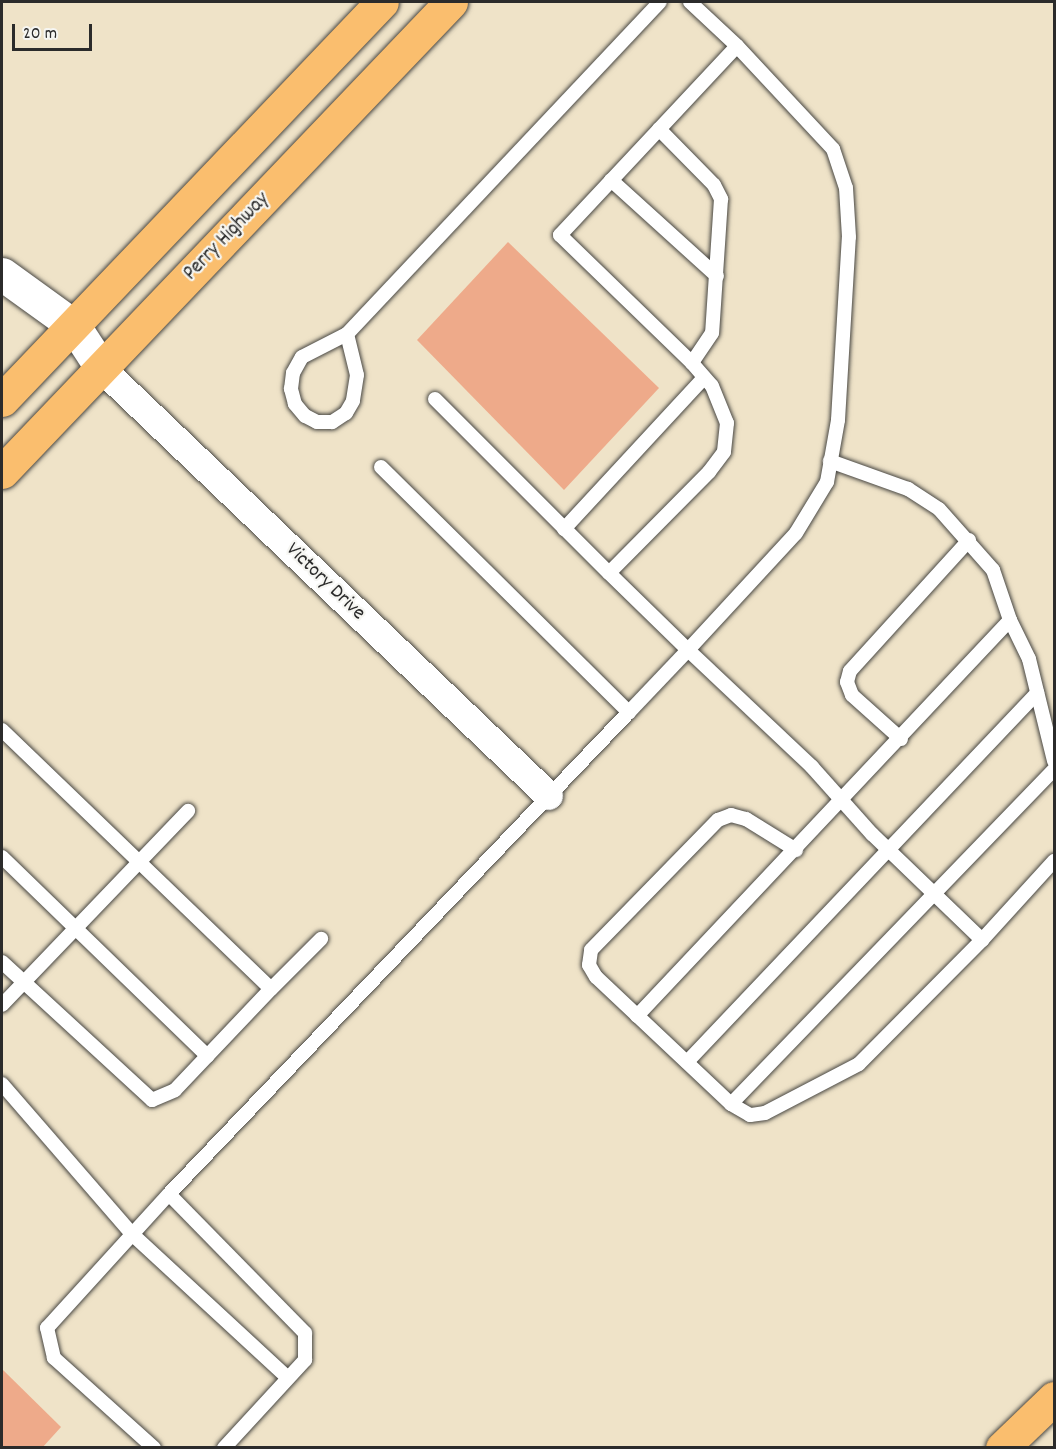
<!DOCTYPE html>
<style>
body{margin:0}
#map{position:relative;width:1056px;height:1449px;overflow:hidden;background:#efe3c8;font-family:Dekko,sans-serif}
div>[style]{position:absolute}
.building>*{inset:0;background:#eeaa8a}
.roads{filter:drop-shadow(0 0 2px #484743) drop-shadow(0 0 2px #484743)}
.service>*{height:14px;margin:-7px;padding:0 7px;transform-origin:7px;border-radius:7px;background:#fff}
.minor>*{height:28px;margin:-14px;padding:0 14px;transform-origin:14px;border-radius:14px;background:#fff}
.tertiary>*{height:33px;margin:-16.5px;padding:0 16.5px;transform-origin:16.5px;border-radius:16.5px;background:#fff}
.primary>*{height:33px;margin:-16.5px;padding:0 16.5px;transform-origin:16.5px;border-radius:16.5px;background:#fabe6e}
.motorway>*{height:33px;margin:-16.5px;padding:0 16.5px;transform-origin:16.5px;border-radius:16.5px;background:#fabe6e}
span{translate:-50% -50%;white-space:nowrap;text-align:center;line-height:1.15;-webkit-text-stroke:4.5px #f6f6f2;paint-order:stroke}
.street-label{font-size:21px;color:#2b2b2b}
.frame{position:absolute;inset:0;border:3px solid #2b2b2b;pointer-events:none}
.scale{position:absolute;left:12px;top:24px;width:80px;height:27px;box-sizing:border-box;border:3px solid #2b2b2b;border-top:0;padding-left:8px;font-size:18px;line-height:21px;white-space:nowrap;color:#2b2b2b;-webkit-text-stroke:4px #f6f6f2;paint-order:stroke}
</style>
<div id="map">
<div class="building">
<div style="clip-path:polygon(508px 242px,659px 388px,564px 490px,417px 340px)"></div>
<div style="clip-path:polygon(2px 1369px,61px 1427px,42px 1448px,2px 1448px)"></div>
</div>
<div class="roads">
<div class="service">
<div style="left:690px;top:2px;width:64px;rotate:43.1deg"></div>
<div style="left:659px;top:129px;width:78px;rotate:45.5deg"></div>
<div style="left:714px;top:185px;width:16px;rotate:63deg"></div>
<div style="left:721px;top:199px;width:134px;rotate:93.8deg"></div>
<div style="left:712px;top:333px;width:36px;rotate:124deg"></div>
<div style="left:611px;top:180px;width:143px;rotate:42.2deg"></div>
<div style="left:347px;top:334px;width:42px;rotate:76.3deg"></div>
<div style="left:357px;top:375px;width:26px;rotate:99deg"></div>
<div style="left:353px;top:401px;width:14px;rotate:120deg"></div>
<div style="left:346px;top:413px;width:17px;rotate:147deg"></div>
<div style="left:332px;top:422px;width:15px;rotate:180deg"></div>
<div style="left:317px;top:422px;width:13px;rotate:-153deg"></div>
<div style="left:305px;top:416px;width:16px;rotate:-130deg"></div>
<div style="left:295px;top:404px;width:16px;rotate:-105deg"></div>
<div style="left:291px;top:389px;width:16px;rotate:-83deg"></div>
<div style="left:293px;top:373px;width:18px;rotate:-61deg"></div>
<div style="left:302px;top:357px;width:51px;rotate:-27.1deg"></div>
<div style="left:347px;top:334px;width:456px;rotate:-46.7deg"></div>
<div style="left:435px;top:399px;width:246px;rotate:45deg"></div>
<div style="left:381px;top:467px;width:349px;rotate:44.7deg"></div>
<div style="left:564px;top:529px;width:206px;rotate:-47.2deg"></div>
<div style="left:1010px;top:620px;width:43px;rotate:64deg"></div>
<div style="left:1029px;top:659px;width:105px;rotate:76.2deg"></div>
<div style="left:2px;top:730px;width:373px;rotate:43.9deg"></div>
<div style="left:271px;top:989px;width:71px;rotate:-45deg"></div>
<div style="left:901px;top:739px;width:66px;rotate:-138.1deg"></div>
<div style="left:852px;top:695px;width:14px;rotate:-111deg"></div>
<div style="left:847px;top:682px;width:11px;rotate:-75deg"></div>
<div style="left:850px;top:671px;width:177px;rotate:-47.7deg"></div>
<div style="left:2px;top:857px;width:286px;rotate:44.1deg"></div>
<div style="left:982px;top:940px;width:107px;rotate:-47.7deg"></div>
<div style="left:2px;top:962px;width:204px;rotate:42.6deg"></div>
<div style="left:152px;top:1100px;width:25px;rotate:-23deg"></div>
<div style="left:175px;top:1090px;width:139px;rotate:-46.5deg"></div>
<div style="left:2px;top:1005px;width:269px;rotate:-46.2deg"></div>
<div style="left:637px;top:1016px;width:544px;rotate:-46.71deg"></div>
<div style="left:1010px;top:620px;width:53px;rotate:-108.8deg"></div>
<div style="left:993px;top:570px;width:81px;rotate:-131.5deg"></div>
<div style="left:939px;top:509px;width:37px;rotate:-147deg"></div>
<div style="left:908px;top:489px;width:83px;rotate:-160.3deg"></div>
<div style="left:687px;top:1062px;width:509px;rotate:-46.51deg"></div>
<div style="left:2px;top:1084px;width:198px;rotate:49.1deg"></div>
<div style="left:132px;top:1234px;width:212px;rotate:42.7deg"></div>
<div style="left:731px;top:1104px;width:465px;rotate:-46deg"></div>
<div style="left:154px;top:1448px;width:135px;rotate:-138deg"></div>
<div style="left:54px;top:1358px;width:31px;rotate:-103deg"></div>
<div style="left:47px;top:1328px;width:181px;rotate:-47.7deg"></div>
<div style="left:224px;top:1448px;width:120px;rotate:-47.4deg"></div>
<div style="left:305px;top:1360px;width:27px;rotate:-90deg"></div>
<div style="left:305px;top:1333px;width:194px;rotate:-134.4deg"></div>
<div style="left:169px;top:1194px;width:666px;rotate:-46.34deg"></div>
<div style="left:629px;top:712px;width:86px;rotate:-46.4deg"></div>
<div style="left:688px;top:650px;width:159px;rotate:-47.3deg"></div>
<div style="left:796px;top:533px;width:60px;rotate:-58.7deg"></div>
<div style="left:827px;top:482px;width:63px;rotate:-79.9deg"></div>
<div style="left:838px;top:420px;width:183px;rotate:-86.6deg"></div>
<div style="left:849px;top:237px;width:49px;rotate:-93.5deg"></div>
<div style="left:846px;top:188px;width:41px;rotate:-108.4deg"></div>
<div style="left:833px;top:149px;width:141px;rotate:-133deg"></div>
<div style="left:737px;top:46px;width:259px;rotate:133.1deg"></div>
<div style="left:560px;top:235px;width:184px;rotate:44.1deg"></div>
<div style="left:692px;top:363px;width:30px;rotate:49deg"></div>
<div style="left:712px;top:386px;width:40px;rotate:68deg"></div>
<div style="left:727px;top:423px;width:29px;rotate:96deg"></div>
<div style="left:724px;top:452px;width:25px;rotate:127deg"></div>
<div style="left:709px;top:472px;width:142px;rotate:134.7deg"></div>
<div style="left:609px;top:573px;width:110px;rotate:44.3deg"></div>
<div style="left:688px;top:650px;width:170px;rotate:43.3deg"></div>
<div style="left:812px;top:767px;width:90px;rotate:48.2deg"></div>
<div style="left:872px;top:834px;width:153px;rotate:43.9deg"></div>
<div style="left:982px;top:940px;width:175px;rotate:134.8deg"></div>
<div style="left:859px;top:1064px;width:106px;rotate:152.5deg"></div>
<div style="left:765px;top:1113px;width:15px;rotate:172deg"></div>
<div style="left:750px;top:1115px;width:22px;rotate:-150deg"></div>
<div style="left:731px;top:1104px;width:185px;rotate:-136.7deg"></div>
<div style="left:596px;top:977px;width:14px;rotate:-120deg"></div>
<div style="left:589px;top:965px;width:15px;rotate:-82deg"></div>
<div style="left:591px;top:950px;width:182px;rotate:-45.7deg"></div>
<div style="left:718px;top:820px;width:14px;rotate:-21deg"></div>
<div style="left:731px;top:815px;width:16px;rotate:15deg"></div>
<div style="left:746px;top:819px;width:59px;rotate:31.8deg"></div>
</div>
<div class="minor">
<div style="left:102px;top:369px;width:618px;rotate:43.69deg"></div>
</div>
<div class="tertiary">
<div style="left:2px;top:274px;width:89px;rotate:35.8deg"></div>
<div style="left:74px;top:326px;width:51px;rotate:56.9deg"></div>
</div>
<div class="primary">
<div style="left:2px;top:400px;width:550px;rotate:-46.33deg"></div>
<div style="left:2px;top:472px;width:650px;rotate:-46.31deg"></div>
</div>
<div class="motorway">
<div style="left:1002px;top:1448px;width:72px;rotate:-43.9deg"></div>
</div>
</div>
<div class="street-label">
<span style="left:227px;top:237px;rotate:-46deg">Perry Highway</span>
<span style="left:325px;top:582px;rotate:44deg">Victory Drive</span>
</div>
<div class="frame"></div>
<div class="scale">20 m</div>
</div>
